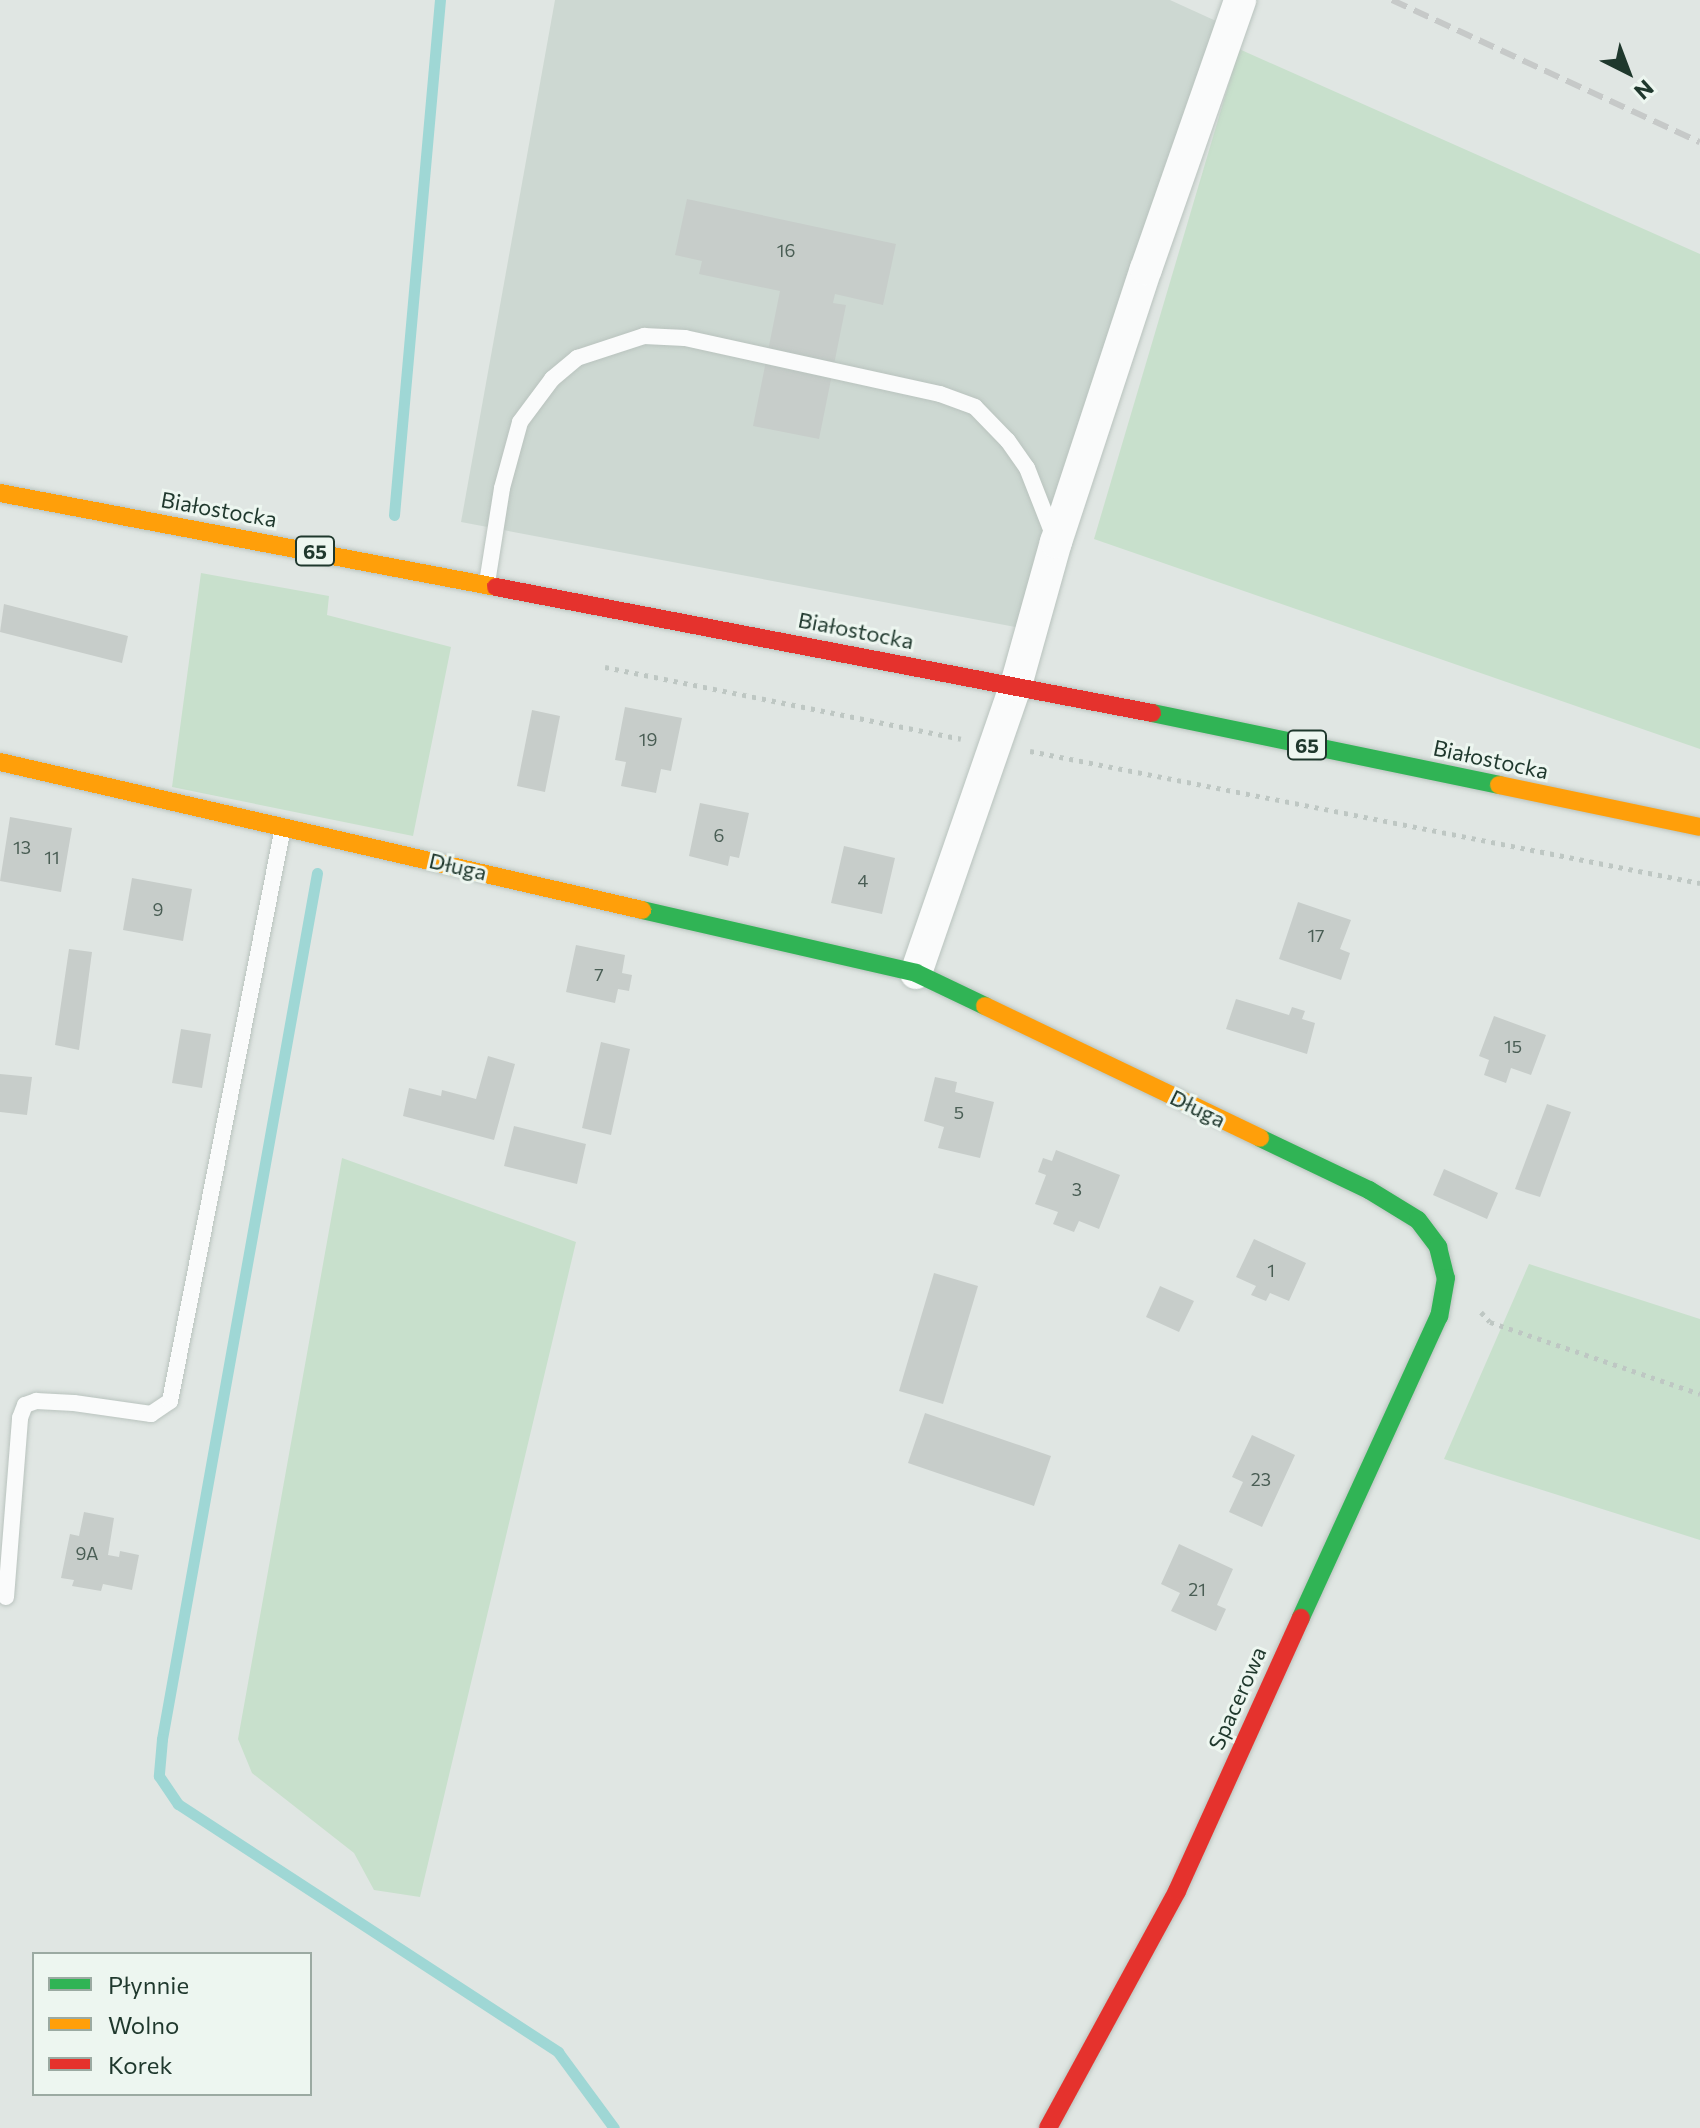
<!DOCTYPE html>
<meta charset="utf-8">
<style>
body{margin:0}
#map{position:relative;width:1700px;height:2128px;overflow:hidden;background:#e0e6e3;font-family:Commissioner,sans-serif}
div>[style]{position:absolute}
.built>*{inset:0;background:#cdd8d2}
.green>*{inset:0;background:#c8e0cc}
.stream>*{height:11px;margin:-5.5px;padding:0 5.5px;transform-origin:5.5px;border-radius:5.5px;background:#9fd7d5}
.building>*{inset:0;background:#c7cdca}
.path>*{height:5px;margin-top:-2.5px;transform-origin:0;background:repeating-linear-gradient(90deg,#bec7c3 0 4px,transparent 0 10px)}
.roads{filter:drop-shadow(0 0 2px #b9c3be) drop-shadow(0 0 2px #b9c3be)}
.lane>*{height:16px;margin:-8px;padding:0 8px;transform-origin:8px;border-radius:8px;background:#fafbfb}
.street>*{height:32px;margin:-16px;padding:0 16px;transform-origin:16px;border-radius:16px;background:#fafbfb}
.fast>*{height:18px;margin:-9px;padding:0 9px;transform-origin:9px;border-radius:9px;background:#30b455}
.slow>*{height:18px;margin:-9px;padding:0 9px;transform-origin:9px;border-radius:9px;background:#ff9f0a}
.jam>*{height:18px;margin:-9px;padding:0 9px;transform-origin:9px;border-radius:9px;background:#e5322d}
.rail>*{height:6px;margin-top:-3px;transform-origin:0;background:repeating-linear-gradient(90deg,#c6c9c8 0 16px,transparent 0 24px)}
span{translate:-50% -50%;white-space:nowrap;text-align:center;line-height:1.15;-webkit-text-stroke:6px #edf6f0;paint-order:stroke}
.number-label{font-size:18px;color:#4a5e55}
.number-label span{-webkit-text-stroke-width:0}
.shield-label span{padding:2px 6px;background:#edf6f0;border:2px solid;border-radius:6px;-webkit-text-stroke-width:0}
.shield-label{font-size:20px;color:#1f382d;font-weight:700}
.street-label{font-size:22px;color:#1f382d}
.legend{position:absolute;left:32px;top:1952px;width:280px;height:144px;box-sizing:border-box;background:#edf6f0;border:2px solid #9baaa2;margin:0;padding:10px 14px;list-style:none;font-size:24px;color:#1f382d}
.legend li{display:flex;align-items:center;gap:16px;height:40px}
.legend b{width:40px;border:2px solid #9baaa2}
.north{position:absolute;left:1588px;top:32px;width:80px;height:80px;-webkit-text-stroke:6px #edf6f0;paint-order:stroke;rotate:138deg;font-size:22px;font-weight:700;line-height:32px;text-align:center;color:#1f382d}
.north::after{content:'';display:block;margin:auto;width:28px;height:36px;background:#1f382d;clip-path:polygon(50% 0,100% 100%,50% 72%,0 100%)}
</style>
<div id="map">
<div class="built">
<div style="clip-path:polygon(555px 0,1170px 0,1216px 21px,1037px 631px,461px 522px)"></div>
</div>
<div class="green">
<div style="clip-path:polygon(1239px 49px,1700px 254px,1700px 749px,1094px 539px)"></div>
<div style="clip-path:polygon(201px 573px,329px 596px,327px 615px,451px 647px,413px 836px,172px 787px)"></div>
<div style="clip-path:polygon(342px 1158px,576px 1242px,420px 1897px,374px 1890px,354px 1853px,252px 1773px,238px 1739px)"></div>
<div style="clip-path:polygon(1529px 1264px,1700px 1319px,1700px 1540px,1444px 1459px)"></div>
</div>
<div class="stream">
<div style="left:394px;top:515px;width:517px;rotate:-84.9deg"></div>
<div style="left:317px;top:873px;width:880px;rotate:100.15deg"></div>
<div style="left:162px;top:1739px;width:37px;rotate:95deg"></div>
<div style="left:159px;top:1776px;width:34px;rotate:56deg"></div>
<div style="left:178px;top:1804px;width:454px;rotate:33.1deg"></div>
<div style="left:558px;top:2052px;width:94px;rotate:53.6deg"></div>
</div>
<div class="building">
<div style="clip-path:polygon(687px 199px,896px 244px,883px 305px,835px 294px,833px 303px,846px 305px,819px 439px,753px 426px,780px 291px,699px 274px,702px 261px,675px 255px)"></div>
<div style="clip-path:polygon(4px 604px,128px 636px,122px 663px,0 632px)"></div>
<div style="clip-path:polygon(625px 707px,682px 718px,671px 771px,661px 769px,656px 793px,621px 786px,626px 762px,615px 760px)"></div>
<div style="clip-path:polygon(532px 710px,560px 716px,545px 792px,517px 786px)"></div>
<div style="clip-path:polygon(700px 803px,749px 813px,739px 858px,730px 856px,728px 866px,689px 856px)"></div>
<div style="clip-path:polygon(10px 817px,72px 828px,61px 892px,0 881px)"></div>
<div style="clip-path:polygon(844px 846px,895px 858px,882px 914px,831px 903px)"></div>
<div style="clip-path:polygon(132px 878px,192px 889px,183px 941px,123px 930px)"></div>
<div style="clip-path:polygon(1298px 902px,1351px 920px,1340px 949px,1350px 953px,1341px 980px,1279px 959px)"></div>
<div style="clip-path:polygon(576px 945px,625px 955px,622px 973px,632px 975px,629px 991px,618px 989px,615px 1003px,566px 992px)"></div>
<div style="clip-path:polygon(69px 949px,92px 952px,79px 1050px,55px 1045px)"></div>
<div style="clip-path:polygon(1236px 999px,1289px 1015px,1292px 1007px,1305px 1011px,1302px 1019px,1315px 1023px,1307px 1054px,1226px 1029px)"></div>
<div style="clip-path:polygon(1494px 1016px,1546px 1035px,1531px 1075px,1511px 1068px,1506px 1083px,1484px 1075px,1489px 1060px,1479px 1056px)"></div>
<div style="clip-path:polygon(181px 1029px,211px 1034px,202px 1088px,172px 1083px)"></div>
<div style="clip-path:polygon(601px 1042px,630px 1049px,611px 1135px,582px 1128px)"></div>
<div style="clip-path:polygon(488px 1056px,515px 1064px,494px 1140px,403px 1116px,409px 1088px,441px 1096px,442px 1090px,476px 1099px)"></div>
<div style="clip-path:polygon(0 1074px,32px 1077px,27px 1115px,0 1112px)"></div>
<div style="clip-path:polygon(935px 1077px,957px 1082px,955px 1092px,994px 1102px,980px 1158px,938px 1148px,944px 1127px,924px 1121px)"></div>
<div style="clip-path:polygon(1547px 1104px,1571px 1112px,1540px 1197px,1515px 1189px)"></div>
<div style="clip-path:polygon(514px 1126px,586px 1144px,577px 1184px,504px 1166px)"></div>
<div style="clip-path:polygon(1056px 1150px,1120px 1175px,1099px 1229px,1079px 1221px,1074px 1232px,1053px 1224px,1058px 1212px,1035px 1204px,1046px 1175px,1038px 1172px,1043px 1158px,1052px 1161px)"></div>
<div style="clip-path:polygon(1444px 1169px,1498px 1193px,1487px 1219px,1433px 1195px)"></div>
<div style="clip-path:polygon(1254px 1239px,1306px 1263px,1289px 1301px,1270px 1293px,1266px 1301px,1251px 1295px,1256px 1286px,1236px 1277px)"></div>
<div style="clip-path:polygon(934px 1273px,978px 1286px,943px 1404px,899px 1391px)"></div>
<div style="clip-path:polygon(1160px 1286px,1194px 1301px,1179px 1332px,1146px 1317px)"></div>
<div style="clip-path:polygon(925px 1413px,1051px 1456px,1034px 1506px,908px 1463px)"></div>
<div style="clip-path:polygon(1252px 1435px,1295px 1455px,1262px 1527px,1229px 1512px,1243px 1482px,1232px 1477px)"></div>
<div style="clip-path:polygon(84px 1512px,114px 1518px,108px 1555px,119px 1557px,120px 1551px,139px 1555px,132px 1590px,103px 1584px,101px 1591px,72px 1586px,74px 1580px,61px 1578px,70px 1534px,79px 1536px)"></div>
<div style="clip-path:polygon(1179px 1544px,1233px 1569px,1217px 1605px,1226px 1609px,1216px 1631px,1171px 1611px,1180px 1593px,1161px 1584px)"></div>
</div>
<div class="path">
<div style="left:605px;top:667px;width:363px;rotate:11.4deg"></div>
<div style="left:1030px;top:751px;width:683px;rotate:11.15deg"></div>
<div style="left:1481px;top:1312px;width:13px;rotate:48deg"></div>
<div style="left:1490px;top:1322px;width:222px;rotate:18.9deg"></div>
</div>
<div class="roads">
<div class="lane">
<div style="left:487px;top:583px;width:96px;rotate:-81deg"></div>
<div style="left:502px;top:488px;width:68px;rotate:-74.7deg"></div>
<div style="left:520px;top:422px;width:54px;rotate:-53.3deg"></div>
<div style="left:552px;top:379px;width:33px;rotate:-40deg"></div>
<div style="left:577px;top:358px;width:71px;rotate:-18.2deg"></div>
<div style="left:644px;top:336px;width:41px;rotate:2.8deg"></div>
<div style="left:685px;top:338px;width:261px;rotate:12.4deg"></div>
<div style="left:940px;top:394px;width:37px;rotate:20deg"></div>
<div style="left:975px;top:407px;width:47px;rotate:45.9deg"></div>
<div style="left:1008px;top:441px;width:33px;rotate:55deg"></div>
<div style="left:1027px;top:468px;width:74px;rotate:68.6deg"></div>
<div style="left:6px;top:1597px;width:180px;rotate:-85.5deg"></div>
<div style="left:20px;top:1418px;width:14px;rotate:-69deg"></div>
<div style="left:25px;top:1405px;width:12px;rotate:-20deg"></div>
<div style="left:36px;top:1401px;width:38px;rotate:3deg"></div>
<div style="left:74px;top:1403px;width:78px;rotate:8.1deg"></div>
<div style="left:151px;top:1414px;width:23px;rotate:-34deg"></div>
<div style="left:170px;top:1401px;width:585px;rotate:-78.86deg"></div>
</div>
<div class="street">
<div style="left:916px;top:973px;width:305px;rotate:-70.9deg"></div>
<div style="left:1016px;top:685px;width:148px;rotate:-74.4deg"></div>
<div style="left:1056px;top:542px;width:287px;rotate:-71.8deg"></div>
<div style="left:1146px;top:269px;width:285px;rotate:-70.7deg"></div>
</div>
<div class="fast">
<div style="left:1152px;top:713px;width:354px;rotate:11.7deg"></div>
<div style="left:642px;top:910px;width:281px;rotate:12.9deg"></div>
<div style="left:916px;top:973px;width:76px;rotate:25.6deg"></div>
<div style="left:1260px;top:1138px;width:121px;rotate:25.5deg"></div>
<div style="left:1369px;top:1190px;width:57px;rotate:31.5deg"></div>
<div style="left:1418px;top:1220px;width:34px;rotate:53deg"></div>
<div style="left:1438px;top:1247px;width:32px;rotate:76deg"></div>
<div style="left:1446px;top:1278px;width:39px;rotate:100deg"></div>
<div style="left:1439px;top:1316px;width:332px;rotate:114.6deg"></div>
</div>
<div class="slow">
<div style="left:0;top:493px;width:505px;rotate:10.73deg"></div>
<div style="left:0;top:762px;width:659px;rotate:12.98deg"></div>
<div style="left:1499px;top:785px;width:205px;rotate:11.8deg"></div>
<div style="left:985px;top:1006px;width:305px;rotate:25.6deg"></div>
</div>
<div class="jam">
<div style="left:496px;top:587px;width:668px;rotate:10.87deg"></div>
<div style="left:1048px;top:2128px;width:270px;rotate:-61.4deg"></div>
<div style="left:1177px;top:1891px;width:300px;rotate:-65.6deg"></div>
</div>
</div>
<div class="rail">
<div style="left:1392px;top:0;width:339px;rotate:24.8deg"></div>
</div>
<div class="number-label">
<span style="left:786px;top:250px">16</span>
<span style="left:648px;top:739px">19</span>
<span style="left:719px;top:835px">6</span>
<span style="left:22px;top:847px">13</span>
<span style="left:52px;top:857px">11</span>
<span style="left:863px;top:880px">4</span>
<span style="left:158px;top:909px">9</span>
<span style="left:1316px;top:935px">17</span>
<span style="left:599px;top:974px">7</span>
<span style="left:1513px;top:1046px">15</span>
<span style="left:959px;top:1112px">5</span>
<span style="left:1077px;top:1189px">3</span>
<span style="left:1271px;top:1270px">1</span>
<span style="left:1261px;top:1479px">23</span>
<span style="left:87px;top:1553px">9A</span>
<span style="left:1197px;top:1589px">21</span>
</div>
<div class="shield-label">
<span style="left:315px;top:551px">65</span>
<span style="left:1307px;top:745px">65</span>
</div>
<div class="street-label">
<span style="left:219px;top:509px;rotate:10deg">Białostocka</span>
<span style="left:856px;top:630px;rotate:11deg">Białostocka</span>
<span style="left:1491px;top:759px;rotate:12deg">Białostocka</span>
<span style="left:458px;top:866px;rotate:13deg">Długa</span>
<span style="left:1198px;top:1108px;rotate:26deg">Długa</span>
<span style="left:1237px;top:1698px;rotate:-66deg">Spacerowa</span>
</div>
<ul class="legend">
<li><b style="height:10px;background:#30b455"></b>Płynnie</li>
<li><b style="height:10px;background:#ff9f0a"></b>Wolno</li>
<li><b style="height:10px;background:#e5322d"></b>Korek</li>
</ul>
<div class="north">N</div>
</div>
